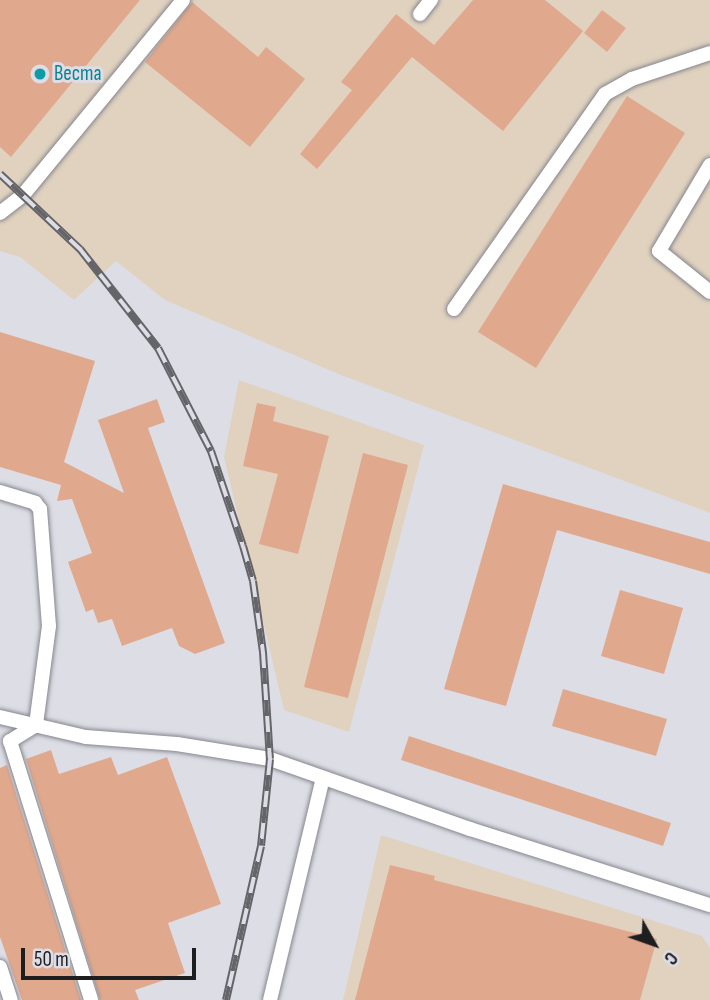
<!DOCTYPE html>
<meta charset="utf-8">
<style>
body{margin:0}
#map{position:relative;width:710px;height:1000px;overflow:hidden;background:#dddde6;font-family:"Sofia Sans Condensed",sans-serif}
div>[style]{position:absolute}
.industrial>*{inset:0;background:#e0d2bf}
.building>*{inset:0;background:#e0a98e}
.roads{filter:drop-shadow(0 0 2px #86868e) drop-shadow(0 0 2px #86868e)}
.service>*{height:14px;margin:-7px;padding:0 7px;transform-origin:7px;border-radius:7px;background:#fff}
.rail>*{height:8px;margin-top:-4px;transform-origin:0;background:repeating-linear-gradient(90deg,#dddde6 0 16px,#646469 0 32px);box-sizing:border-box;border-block:2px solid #646469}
.dots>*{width:19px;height:19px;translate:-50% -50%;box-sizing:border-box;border:4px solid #dddde6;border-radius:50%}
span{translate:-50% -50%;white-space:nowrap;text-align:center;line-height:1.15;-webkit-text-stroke:6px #dddde6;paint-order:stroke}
.culture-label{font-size:21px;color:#0d838f}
.left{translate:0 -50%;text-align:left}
.north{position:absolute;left:619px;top:909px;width:70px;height:70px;-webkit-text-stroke:5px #dddde6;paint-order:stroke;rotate:130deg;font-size:19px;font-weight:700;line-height:28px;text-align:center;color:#1e1e21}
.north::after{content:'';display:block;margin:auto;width:24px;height:32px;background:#1e1e21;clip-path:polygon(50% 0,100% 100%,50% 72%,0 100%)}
.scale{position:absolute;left:21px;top:948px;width:175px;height:32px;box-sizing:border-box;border:4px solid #1e1e21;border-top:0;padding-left:9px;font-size:21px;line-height:24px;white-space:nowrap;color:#1e1e21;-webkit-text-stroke:5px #dddde6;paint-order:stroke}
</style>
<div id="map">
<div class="industrial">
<div style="clip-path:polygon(0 0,710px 0,710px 513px,341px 375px,165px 300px,116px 261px,74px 300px,20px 257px,0 251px)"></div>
<div style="clip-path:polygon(239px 380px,424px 445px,349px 732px,284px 710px,224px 457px)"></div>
<div style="clip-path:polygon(381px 835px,702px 936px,710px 948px,710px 1000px,343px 1000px)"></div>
</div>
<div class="building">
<div style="clip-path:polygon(0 0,140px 0,11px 157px,0 147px)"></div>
<div style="clip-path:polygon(473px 0,545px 0,583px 31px,503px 131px,412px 57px,317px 169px,300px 154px,352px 90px,341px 82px,396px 14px,434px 45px)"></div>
<div style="clip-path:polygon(192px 2px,258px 57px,266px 47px,305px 79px,250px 147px,145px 62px)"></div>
<div style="clip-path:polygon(602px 10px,626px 28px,607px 52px,584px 33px)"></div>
<div style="clip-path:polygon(627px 96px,685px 133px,536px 368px,478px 332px)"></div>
<div style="clip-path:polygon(0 332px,95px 361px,64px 462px,124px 493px,98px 420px,157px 399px,165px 422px,148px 428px,225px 643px,195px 654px,179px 646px,172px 628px,122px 646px,112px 619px,98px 623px,93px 609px,86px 612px,68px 562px,92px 553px,72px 499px,57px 501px,61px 485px,0 467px)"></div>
<div style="clip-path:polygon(257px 403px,276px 407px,273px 421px,329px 436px,298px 554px,259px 544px,278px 474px,243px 466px)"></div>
<div style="clip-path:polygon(363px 453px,408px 465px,348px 698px,304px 687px)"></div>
<div style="clip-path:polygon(503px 484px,710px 542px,710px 574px,557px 530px,506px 706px,444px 689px)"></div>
<div style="clip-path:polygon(620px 590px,683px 608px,664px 674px,601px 656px)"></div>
<div style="clip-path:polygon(563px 689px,667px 719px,656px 756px,552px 726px)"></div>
<div style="clip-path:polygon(409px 736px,671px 823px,663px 846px,401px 760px)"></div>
<div style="clip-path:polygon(51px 750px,59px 774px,111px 757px,118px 775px,167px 757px,221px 904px,168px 923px,185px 973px,135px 990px,139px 1000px,100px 1000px,26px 759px)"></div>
<div style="clip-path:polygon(7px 765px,81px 1000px,22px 1000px,0 937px,0 768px)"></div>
<div style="clip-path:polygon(390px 865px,435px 876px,434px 880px,657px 939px,640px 1000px,355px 1000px)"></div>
</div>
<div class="roads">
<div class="service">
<div style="left:420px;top:14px;width:18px;rotate:-52deg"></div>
<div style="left:710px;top:165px;width:100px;rotate:120.7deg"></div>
<div style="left:659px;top:251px;width:65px;rotate:38.8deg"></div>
<div style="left:0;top:213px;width:29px;rotate:-38deg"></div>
<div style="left:23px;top:195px;width:252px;rotate:-50.6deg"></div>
<div style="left:454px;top:309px;width:263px;rotate:-54.9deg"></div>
<div style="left:605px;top:94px;width:31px;rotate:-29deg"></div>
<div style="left:632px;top:79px;width:82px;rotate:-18.4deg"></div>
<div style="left:0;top:492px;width:37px;rotate:17deg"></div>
<div style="left:35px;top:503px;width:8px;rotate:50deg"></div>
<div style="left:40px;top:509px;width:117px;rotate:85.6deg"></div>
<div style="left:49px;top:626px;width:100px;rotate:97.5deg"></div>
<div style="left:36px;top:725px;width:31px;rotate:148deg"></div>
<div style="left:10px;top:741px;width:271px;rotate:72.6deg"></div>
<div style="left:0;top:717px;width:88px;rotate:13.1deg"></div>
<div style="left:86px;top:737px;width:91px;rotate:4.4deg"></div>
<div style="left:177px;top:744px;width:94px;rotate:9.2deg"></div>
<div style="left:270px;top:759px;width:212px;rotate:19.3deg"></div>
<div style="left:470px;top:829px;width:252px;rotate:17.6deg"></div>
<div style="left:0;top:967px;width:35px;rotate:72deg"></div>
<div style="left:270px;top:1000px;width:228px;rotate:-76.6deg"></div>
</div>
</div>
<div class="rail">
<div style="left:0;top:174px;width:110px;rotate:43.2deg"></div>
<div style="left:80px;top:249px;width:126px;rotate:51.8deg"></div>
<div style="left:158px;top:348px;width:116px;rotate:62.8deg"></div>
<div style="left:211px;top:451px;width:100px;rotate:71.4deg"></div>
<div style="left:243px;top:546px;width:36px;rotate:74deg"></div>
<div style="left:253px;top:581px;width:72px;rotate:82deg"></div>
<div style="left:263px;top:652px;width:107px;rotate:86.3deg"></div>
<div style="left:270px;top:759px;width:87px;rotate:95.9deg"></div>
<div style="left:261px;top:846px;width:158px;rotate:102.8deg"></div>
</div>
<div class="dots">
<div style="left:40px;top:74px;background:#0f9aa8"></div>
</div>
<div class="culture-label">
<span class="left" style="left:54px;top:74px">Веста</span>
</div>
<div class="north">С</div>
<div class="scale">50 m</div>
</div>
